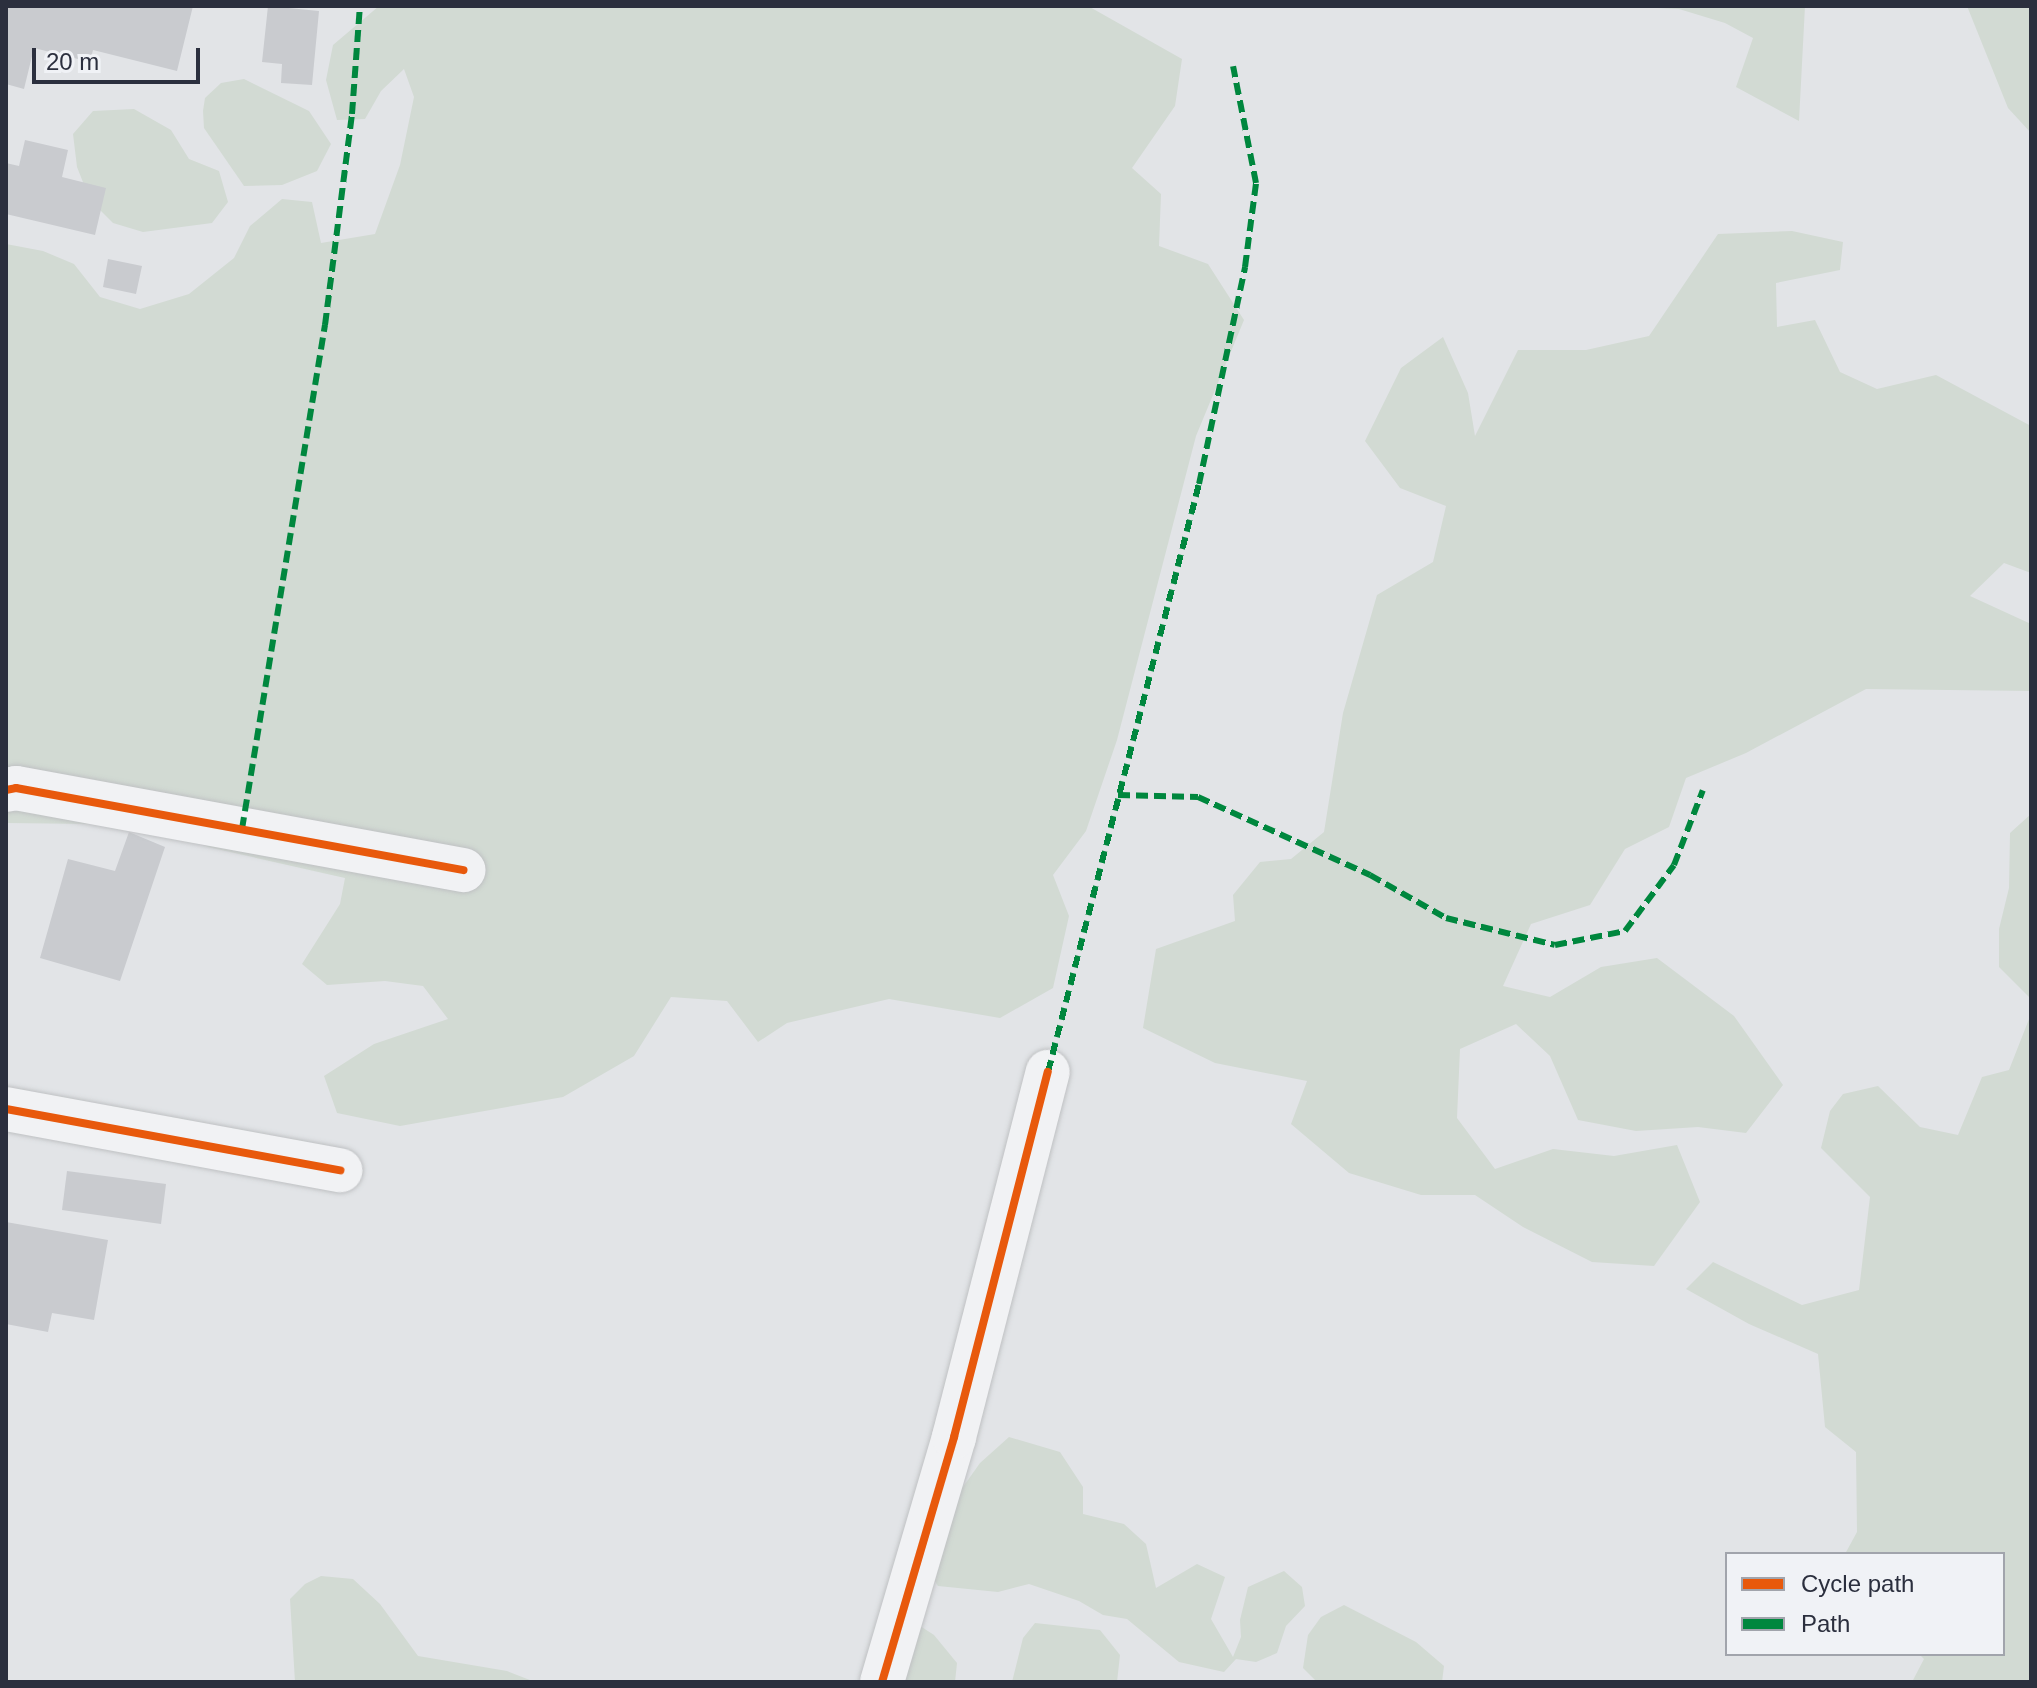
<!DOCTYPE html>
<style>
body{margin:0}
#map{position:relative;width:2037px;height:1688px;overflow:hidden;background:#e2e4e7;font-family:Arial,sans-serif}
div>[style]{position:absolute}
.green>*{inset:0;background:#d2dad3}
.building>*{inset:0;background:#c9cbcf}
.roads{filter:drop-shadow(0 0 2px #bfc1c3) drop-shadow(0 0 2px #bfc1c3)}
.street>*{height:44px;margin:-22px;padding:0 22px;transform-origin:22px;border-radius:22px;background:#f1f2f4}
.quiet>*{height:6px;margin-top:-3px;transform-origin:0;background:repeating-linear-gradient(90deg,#00873e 0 12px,transparent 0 18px)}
.cycleway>*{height:8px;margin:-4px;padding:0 4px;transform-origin:4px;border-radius:4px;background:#e8590c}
span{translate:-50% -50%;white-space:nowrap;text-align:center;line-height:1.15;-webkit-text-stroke:7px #f0f2f6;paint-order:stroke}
.frame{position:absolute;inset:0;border:8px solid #2b2f3e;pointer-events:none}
.legend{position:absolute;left:1725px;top:1552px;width:280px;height:104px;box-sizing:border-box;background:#f0f2f6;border:2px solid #a1a4ac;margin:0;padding:10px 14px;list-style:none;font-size:24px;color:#2b2f3e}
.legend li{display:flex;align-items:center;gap:16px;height:40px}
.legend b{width:40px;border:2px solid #a1a4ac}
.scale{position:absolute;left:32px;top:48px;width:168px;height:36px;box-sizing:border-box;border:4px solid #2b2f3e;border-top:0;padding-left:10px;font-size:24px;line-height:28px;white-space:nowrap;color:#2b2f3e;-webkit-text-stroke:6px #f0f2f6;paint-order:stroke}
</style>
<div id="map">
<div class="green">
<div style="clip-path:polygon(379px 6px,1088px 6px,1182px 59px,1175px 106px,1132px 168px,1161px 194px,1159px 246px,1208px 264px,1244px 320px,1196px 436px,1117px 740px,1086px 831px,1053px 875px,1069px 916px,1053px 988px,1000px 1018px,889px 999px,787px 1023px,758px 1042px,727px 1001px,671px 997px,634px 1056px,563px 1097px,400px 1126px,337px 1113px,324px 1076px,374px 1044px,448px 1019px,423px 986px,385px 981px,327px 985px,302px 964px,340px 904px,345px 878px,208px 847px,165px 828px,126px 821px,91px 824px,6px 823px,6px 244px,43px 251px,74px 264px,100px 297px,140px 309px,189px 294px,234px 258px,250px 226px,282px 199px,312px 202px,321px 243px,375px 234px,400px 165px,414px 97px,404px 69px,381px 91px,365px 119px,337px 120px,326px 80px,333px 45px)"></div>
<div style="clip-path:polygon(1614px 6px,1805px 6px,1799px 121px,1736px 87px,1753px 38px,1725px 23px,1679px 9px)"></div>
<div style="clip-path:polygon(1967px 6px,2031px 6px,2031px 133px,2008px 108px)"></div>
<div style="clip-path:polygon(244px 79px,309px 111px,331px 144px,317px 171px,282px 185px,244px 186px,204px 128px,203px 111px,205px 98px,221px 83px)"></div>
<div style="clip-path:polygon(134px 109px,171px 130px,189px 159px,219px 171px,228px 202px,212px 223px,143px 232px,113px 223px,90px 200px,77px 167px,73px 134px,93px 111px)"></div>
<div style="clip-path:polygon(1792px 231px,1843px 242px,1840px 270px,1776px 283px,1777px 327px,1815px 320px,1840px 372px,1877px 389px,1936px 375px,2031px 426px,2031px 573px,2004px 563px,1970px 596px,2031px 624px,2031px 691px,1866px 689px,1746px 753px,1686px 778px,1669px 827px,1625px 849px,1590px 905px,1531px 924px,1503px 986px,1550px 997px,1601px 967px,1657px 958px,1734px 1016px,1783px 1085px,1746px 1133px,1698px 1127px,1636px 1131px,1578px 1120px,1550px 1056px,1516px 1024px,1460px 1049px,1457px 1118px,1495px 1169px,1553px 1149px,1614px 1156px,1677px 1145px,1700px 1202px,1654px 1266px,1592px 1262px,1523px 1227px,1475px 1195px,1421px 1195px,1349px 1173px,1291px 1124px,1307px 1081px,1215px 1063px,1143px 1028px,1156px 949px,1235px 921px,1233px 895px,1260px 862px,1291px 859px,1324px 832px,1343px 713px,1377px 595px,1433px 562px,1446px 506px,1400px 488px,1365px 441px,1401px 368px,1443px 337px,1468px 393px,1475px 436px,1518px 350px,1586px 350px,1649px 336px,1718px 234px)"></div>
<div style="clip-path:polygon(2031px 814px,2031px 999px,1999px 967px,1999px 929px,2009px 888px,2010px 833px)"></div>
<div style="clip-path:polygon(2031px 1014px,2031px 1682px,1912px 1682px,1924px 1659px,1919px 1654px,2003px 1654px,2003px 1554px,1845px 1554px,1857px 1532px,1856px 1452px,1825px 1427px,1818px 1354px,1749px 1324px,1686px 1289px,1713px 1262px,1802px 1305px,1859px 1290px,1870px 1197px,1821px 1148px,1830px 1111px,1843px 1094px,1878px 1086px,1920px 1127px,1958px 1135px,1982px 1077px,2009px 1070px)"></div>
<div style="clip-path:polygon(1009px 1437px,1060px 1452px,1083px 1487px,1083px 1514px,1124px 1524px,1146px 1544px,1156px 1588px,1197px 1564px,1225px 1577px,1211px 1619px,1233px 1657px,1241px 1637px,1240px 1620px,1248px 1587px,1284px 1571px,1302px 1587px,1305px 1606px,1286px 1626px,1277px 1653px,1256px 1662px,1236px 1659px,1224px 1672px,1179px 1662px,1127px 1619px,1103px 1615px,1079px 1601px,1029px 1584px,998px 1592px,938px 1586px,904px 1535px,953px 1501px,980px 1463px)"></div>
<div style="clip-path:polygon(321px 1576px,353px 1579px,380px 1604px,418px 1656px,507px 1671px,535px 1682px,295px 1682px,290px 1599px,305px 1584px)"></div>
<div style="clip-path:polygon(1344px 1605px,1416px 1642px,1444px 1666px,1442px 1682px,1317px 1682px,1303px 1668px,1308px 1635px,1321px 1617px)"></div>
<div style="clip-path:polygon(1035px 1623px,1100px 1630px,1120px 1655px,1117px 1682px,1012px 1682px,1023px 1638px)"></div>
<div style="clip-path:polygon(917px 1624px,934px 1635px,957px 1663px,955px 1682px,867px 1682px)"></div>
</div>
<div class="building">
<div style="clip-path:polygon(6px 6px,193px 6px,177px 71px,93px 50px,90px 62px,34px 48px,24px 89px,6px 84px)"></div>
<div style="clip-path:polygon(268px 6px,319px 11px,312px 85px,281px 83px,282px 64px,262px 62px)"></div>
<div style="clip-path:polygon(25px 140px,68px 150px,62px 177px,106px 188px,95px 235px,6px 214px,6px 163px,19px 166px)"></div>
<div style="clip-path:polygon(108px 259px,142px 266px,136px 294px,103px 287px)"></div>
<div style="clip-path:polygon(129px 832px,165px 847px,120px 981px,40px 958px,68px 859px,115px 871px)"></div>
<div style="clip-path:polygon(67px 1171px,166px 1184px,161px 1224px,62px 1210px)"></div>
<div style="clip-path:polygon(6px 1222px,108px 1240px,94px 1320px,52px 1313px,48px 1332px,6px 1324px)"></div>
</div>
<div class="roads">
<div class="street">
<div style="left:6px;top:790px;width:10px;rotate:-11deg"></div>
<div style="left:16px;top:788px;width:455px;rotate:10.4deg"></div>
<div style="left:6px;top:1109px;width:340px;rotate:10.4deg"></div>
<div style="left:882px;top:1682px;width:255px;rotate:-73.6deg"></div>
<div style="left:954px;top:1437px;width:377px;rotate:-75.6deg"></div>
</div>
</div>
<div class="quiet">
<div style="left:1118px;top:795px;width:80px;rotate:1.4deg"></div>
<div style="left:1198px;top:797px;width:189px;rotate:24.4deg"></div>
<div style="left:1370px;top:875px;width:87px;rotate:29.5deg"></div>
<div style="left:1446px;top:918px;width:112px;rotate:13.9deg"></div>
<div style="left:1555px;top:945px;width:71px;rotate:-11.3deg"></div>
<div style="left:1625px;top:931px;width:82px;rotate:-53.4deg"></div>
<div style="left:1674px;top:865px;width:80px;rotate:-68.9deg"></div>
<div style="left:242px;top:829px;width:511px;rotate:-80.65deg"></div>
<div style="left:325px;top:325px;width:213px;rotate:-82.7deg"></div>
<div style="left:352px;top:114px;width:108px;rotate:-85.8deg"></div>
<div style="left:1048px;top:1072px;width:607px;rotate:-75.6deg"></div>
<div style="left:1199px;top:484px;width:222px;rotate:-78deg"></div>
<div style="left:1245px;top:267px;width:85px;rotate:-82.5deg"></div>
<div style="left:1256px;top:183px;width:119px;rotate:-101.1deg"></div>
</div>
<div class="cycleway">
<div style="left:6px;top:790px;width:10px;rotate:-11deg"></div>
<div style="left:16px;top:788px;width:455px;rotate:10.4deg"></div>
<div style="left:6px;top:1109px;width:340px;rotate:10.4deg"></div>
<div style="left:882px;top:1682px;width:255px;rotate:-73.6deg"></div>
<div style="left:954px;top:1437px;width:377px;rotate:-75.6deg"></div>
</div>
<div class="frame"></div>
<ul class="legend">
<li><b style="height:10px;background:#e8590c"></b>Cycle path</li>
<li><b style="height:10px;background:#00873e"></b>Path</li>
</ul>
<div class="scale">20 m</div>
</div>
